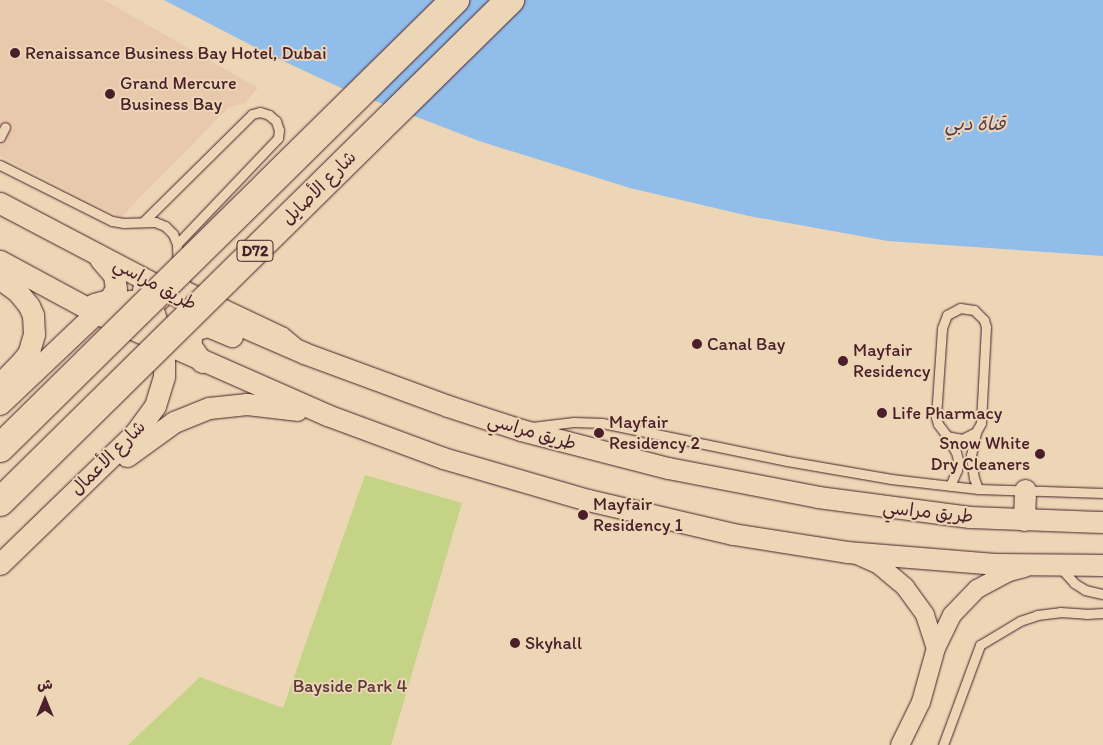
<!DOCTYPE html>
<meta charset="utf-8">
<style>
body{margin:0}
#map{position:relative;width:1103px;height:745px;overflow:hidden;background:#ecd6b5;font-family:Itim,"Playpen Sans Arabic",sans-serif}
div>[style]{position:absolute}
.built>*{inset:0;background:#e8c9ab}
.green>*{inset:0;background:#c5d387}
.water>*{inset:0;background:#91bdea}
.roads{filter:drop-shadow(0 0 1px #4a1f2b) drop-shadow(0 0 1px #4a1f2b)}
.service>*{height:9px;margin:-4.5px;padding:0 4.5px;transform-origin:4.5px;border-radius:4.5px;background:#ecd6b5}
.minor>*{height:18px;margin:-9px;padding:0 9px;transform-origin:9px;border-radius:9px;background:#ecd6b5}
.tertiary>*{height:21px;margin:-10.5px;padding:0 10.5px;transform-origin:10.5px;border-radius:10.5px;background:#ecd6b5}
.bridges{filter:drop-shadow(0 0 1px #4a1f2b) drop-shadow(0 0 1px #4a1f2b)}
.primary-bridge>*{height:28px;margin:-14px;padding:0 14px;transform-origin:14px;border-radius:14px;background:#ecd6b5}
.dots>*{width:14px;height:14px;translate:-50% -50%;box-sizing:border-box;border:2px solid #ecd6b5;border-radius:50%}
span{translate:-50% -50%;white-space:nowrap;text-align:center;line-height:1.15;-webkit-text-stroke:4px #ecd6b5;paint-order:stroke}
.shield-label span{padding:1px 4px;background:#ecd6b5;border:1px solid;border-radius:4px;-webkit-text-stroke-width:0}
.shield-label{font-size:16px;color:#4a1f2b;font-weight:700}
.poi-label{font-size:18px;color:#4a1f2b}
.left{translate:0 -50%;text-align:left}
.right{translate:-100% -50%;text-align:right}
.street-label{font-size:18px;color:#4a1f2b}
.park-label{font-size:18px;color:#5c3a39}
.water-label{font-size:19px;color:#583f51;font-style:italic}
.north{position:absolute;left:20px;top:675px;width:50px;height:50px;-webkit-text-stroke:4px #ecd6b5;paint-order:stroke;rotate:0deg;font-size:14px;font-weight:700;line-height:20px;text-align:center;color:#4a1f2b}
.north::after{content:'';display:block;margin:auto;width:18px;height:22px;background:#4a1f2b;clip-path:polygon(50% 0,100% 100%,50% 72%,0 100%)}
</style>
<div id="map">
<div class="built">
<div style="clip-path:polygon(0 0,104px 0,258px 88px,245px 103px,228px 108px,121px 217px,0 156px)"></div>
</div>
<div class="green">
<div style="clip-path:polygon(365px 475px,462px 503px,391px 745px,128px 745px,200px 677px,283px 708px)"></div>
</div>
<div class="water">
<div style="clip-path:polygon(164px 0,1103px 0,1103px 256px,888px 241px,749px 216px,630px 188px,479px 141px,339px 87px,266px 53px)"></div>
</div>
<div class="roads">
<div class="service">
<div style="left:0;top:137px;width:11px;rotate:-63deg"></div>
<div style="left:0;top:165px;width:125px;rotate:26.6deg"></div>
<div style="left:112px;top:221px;width:11px;rotate:10deg"></div>
<div style="left:123px;top:223px;width:32px;rotate:-2deg"></div>
<div style="left:155px;top:222px;width:11px;rotate:22deg"></div>
<div style="left:165px;top:226px;width:11px;rotate:45deg"></div>
<div style="left:173px;top:234px;width:11px;rotate:68deg"></div>
<div style="left:177px;top:244px;width:28px;rotate:88deg"></div>
<div style="left:178px;top:272px;width:17px;rotate:57deg"></div>
<div style="left:187px;top:286px;width:107px;rotate:25.4deg"></div>
<div style="left:284px;top:332px;width:16px;rotate:40deg"></div>
<div style="left:143px;top:222px;width:153px;rotate:-44.7deg"></div>
<div style="left:252px;top:114px;width:8px;rotate:-14deg"></div>
<div style="left:260px;top:112px;width:9px;rotate:18deg"></div>
<div style="left:269px;top:115px;width:9px;rotate:41deg"></div>
<div style="left:276px;top:121px;width:9px;rotate:72deg"></div>
<div style="left:279px;top:130px;width:8px;rotate:97deg"></div>
<div style="left:278px;top:138px;width:146px;rotate:133.6deg"></div>
<div style="left:960px;top:308px;width:14px;rotate:8deg"></div>
<div style="left:974px;top:310px;width:14px;rotate:45deg"></div>
<div style="left:984px;top:320px;width:7px;rotate:74deg"></div>
<div style="left:986px;top:327px;width:96px;rotate:93deg"></div>
<div style="left:981px;top:423px;width:10px;rotate:119deg"></div>
<div style="left:976px;top:432px;width:16px;rotate:153deg"></div>
<div style="left:962px;top:439px;width:15px;rotate:-169deg"></div>
<div style="left:947px;top:436px;width:15px;rotate:-127deg"></div>
<div style="left:938px;top:424px;width:7px;rotate:-106deg"></div>
<div style="left:936px;top:417px;width:89px;rotate:-86.1deg"></div>
<div style="left:942px;top:328px;width:14px;rotate:-69deg"></div>
<div style="left:947px;top:315px;width:15px;rotate:-28deg"></div>
<div style="left:532px;top:427px;width:42px;rotate:-6.8deg"></div>
<div style="left:574px;top:422px;width:28px;rotate:2deg"></div>
<div style="left:602px;top:423px;width:189px;rotate:11.6deg"></div>
<div style="left:787px;top:461px;width:106px;rotate:9.8deg"></div>
<div style="left:891px;top:479px;width:88px;rotate:6.6deg"></div>
<div style="left:978px;top:489px;width:125px;rotate:1.8deg"></div>
<div style="left:976px;top:432px;width:24px;rotate:102deg"></div>
<div style="left:971px;top:455px;width:23px;rotate:83deg"></div>
<div style="left:974px;top:478px;width:12px;rotate:70deg"></div>
<div style="left:947px;top:436px;width:18px;rotate:61deg"></div>
<div style="left:956px;top:452px;width:8px;rotate:76deg"></div>
<div style="left:958px;top:460px;width:10px;rotate:96deg"></div>
<div style="left:957px;top:470px;width:17px;rotate:114deg"></div>
<div style="left:1058px;top:565px;width:24px;rotate:48deg"></div>
<div style="left:1074px;top:583px;width:13px;rotate:32deg"></div>
<div style="left:1085px;top:590px;width:18px;rotate:13deg"></div>
<div style="left:943px;top:745px;width:107px;rotate:-69.7deg"></div>
<div style="left:980px;top:645px;width:47px;rotate:-31deg"></div>
<div style="left:1020px;top:621px;width:18px;rotate:-19deg"></div>
<div style="left:1037px;top:615px;width:23px;rotate:-7deg"></div>
<div style="left:1060px;top:612px;width:26px;rotate:4deg"></div>
<div style="left:1086px;top:614px;width:17px;rotate:-3deg"></div>
</div>
<div class="minor">
<div style="left:857px;top:555px;width:24px;rotate:24deg"></div>
<div style="left:879px;top:565px;width:34px;rotate:40deg"></div>
<div style="left:905px;top:587px;width:34px;rotate:54deg"></div>
<div style="left:925px;top:615px;width:35px;rotate:72deg"></div>
<div style="left:900px;top:745px;width:48px;rotate:-64deg"></div>
<div style="left:921px;top:702px;width:56px;rotate:-74.5deg"></div>
<div style="left:936px;top:648px;width:37px;rotate:-64deg"></div>
<div style="left:952px;top:615px;width:36px;rotate:-46deg"></div>
<div style="left:977px;top:589px;width:36px;rotate:-28deg"></div>
<div style="left:1009px;top:572px;width:16px;rotate:-14deg"></div>
</div>
<div class="tertiary">
<div style="left:0;top:203px;width:221px;rotate:27.7deg"></div>
<div style="left:196px;top:306px;width:118px;rotate:23.5deg"></div>
<div style="left:304px;top:353px;width:153px;rotate:20.2deg"></div>
<div style="left:448px;top:406px;width:77px;rotate:18.2deg"></div>
<div style="left:521px;top:430px;width:152px;rotate:14.5deg"></div>
<div style="left:668px;top:468px;width:153px;rotate:10.9deg"></div>
<div style="left:818px;top:497px;width:153px;rotate:7.5deg"></div>
<div style="left:970px;top:517px;width:133px;rotate:2.2deg"></div>
<div style="left:0;top:261px;width:109px;rotate:28.4deg"></div>
<div style="left:96px;top:313px;width:253px;rotate:23.8deg"></div>
<div style="left:327px;top:415px;width:124px;rotate:20.3deg"></div>
<div style="left:443px;top:458px;width:151px;rotate:16.2deg"></div>
<div style="left:588px;top:500px;width:149px;rotate:13.2deg"></div>
<div style="left:733px;top:534px;width:115px;rotate:9deg"></div>
<div style="left:847px;top:552px;width:148px;rotate:4.6deg"></div>
<div style="left:995px;top:564px;width:108px;rotate:0.5deg"></div>
<div style="left:0;top:279px;width:21px;rotate:35deg"></div>
<div style="left:17px;top:291px;width:19px;rotate:51deg"></div>
<div style="left:29px;top:306px;width:10px;rotate:66deg"></div>
<div style="left:33px;top:315px;width:19px;rotate:87deg"></div>
<div style="left:34px;top:334px;width:19px;rotate:106deg"></div>
<div style="left:29px;top:352px;width:10px;rotate:127deg"></div>
<div style="left:23px;top:360px;width:33px;rotate:134deg"></div>
<div style="left:94px;top:304px;width:16px;rotate:-15deg"></div>
<div style="left:109px;top:300px;width:13px;rotate:-58deg"></div>
<div style="left:116px;top:289px;width:14px;rotate:-98deg"></div>
<div style="left:114px;top:275px;width:21px;rotate:-131deg"></div>
<div style="left:202px;top:362px;width:21px;rotate:-125deg"></div>
<div style="left:190px;top:345px;width:12px;rotate:-81deg"></div>
<div style="left:192px;top:333px;width:6px;rotate:-45deg"></div>
<div style="left:196px;top:329px;width:12px;rotate:-14deg"></div>
<div style="left:208px;top:326px;width:26px;rotate:23deg"></div>
<div style="left:0;top:404px;width:132px;rotate:-43.5deg"></div>
<div style="left:96px;top:313px;width:36px;rotate:-19deg"></div>
<div style="left:130px;top:301px;width:29px;rotate:-4deg"></div>
<div style="left:127px;top:456px;width:58px;rotate:-35.9deg"></div>
<div style="left:174px;top:422px;width:38px;rotate:-22deg"></div>
<div style="left:209px;top:408px;width:38px;rotate:-6deg"></div>
<div style="left:247px;top:404px;width:50px;rotate:6.8deg"></div>
<div style="left:1024px;top:520px;width:30px;rotate:-88deg"></div>
<div style="left:0;top:564px;width:190px;rotate:-44.1deg"></div>
<div style="left:136px;top:432px;width:32px;rotate:-54deg"></div>
<div style="left:155px;top:406px;width:31px;rotate:-73deg"></div>
<div style="left:164px;top:376px;width:32px;rotate:-90deg"></div>
<div style="left:164px;top:344px;width:32px;rotate:-108deg"></div>
<div style="left:154px;top:314px;width:27px;rotate:-114deg"></div>
</div>
</div>
<div class="bridges">
<div class="primary-bridge">
<div style="left:0;top:448px;width:639px;rotate:-44.56deg"></div>
<div style="left:0;top:502px;width:716px;rotate:-44.55deg"></div>
</div>
</div>
<div class="dots">
<div style="left:15px;top:53px;background:#4a1f2b"></div>
<div style="left:110px;top:94px;background:#4a1f2b"></div>
<div style="left:697px;top:344px;background:#4a1f2b"></div>
<div style="left:843px;top:361px;background:#4a1f2b"></div>
<div style="left:882px;top:413px;background:#4a1f2b"></div>
<div style="left:599px;top:433px;background:#4a1f2b"></div>
<div style="left:1040px;top:454px;background:#4a1f2b"></div>
<div style="left:583px;top:515px;background:#4a1f2b"></div>
<div style="left:515px;top:643px;background:#4a1f2b"></div>
</div>
<div class="shield-label">
<span style="left:255px;top:251px">D72</span>
</div>
<div class="poi-label">
<span class="left" style="left:25px;top:53px">Renaissance Business Bay Hotel, Dubai</span>
<span class="left" style="left:120px;top:94px">Grand Mercure<br>Business Bay</span>
<span class="left" style="left:707px;top:344px">Canal Bay</span>
<span class="left" style="left:853px;top:361px">Mayfair<br>Residency</span>
<span class="left" style="left:892px;top:413px">Life Pharmacy</span>
<span class="left" style="left:609px;top:433px">Mayfair<br>Residency 2</span>
<span class="right" style="left:1030px;top:454px">Snow White<br>Dry Cleaners</span>
<span class="left" style="left:593px;top:515px">Mayfair<br>Residency 1</span>
<span class="left" style="left:525px;top:643px">Skyhall</span>
</div>
<div class="street-label">
<span style="left:319px;top:188px;rotate:-45deg">شارع الأصايل</span>
<span style="left:155px;top:284px;rotate:28deg">طريق مراسي</span>
<span style="left:532px;top:432px;rotate:16deg">طريق مراسي</span>
<span style="left:108px;top:458px;rotate:-45deg">شارع الأعمال</span>
<span style="left:928px;top:512px;rotate:6deg">طريق مراسي</span>
</div>
<div class="park-label">
<span style="left:350px;top:686px">Bayside Park 4</span>
</div>
<div class="water-label">
<span style="left:975px;top:124px">قناة دبي</span>
</div>
<div class="north">ش</div>
</div>
